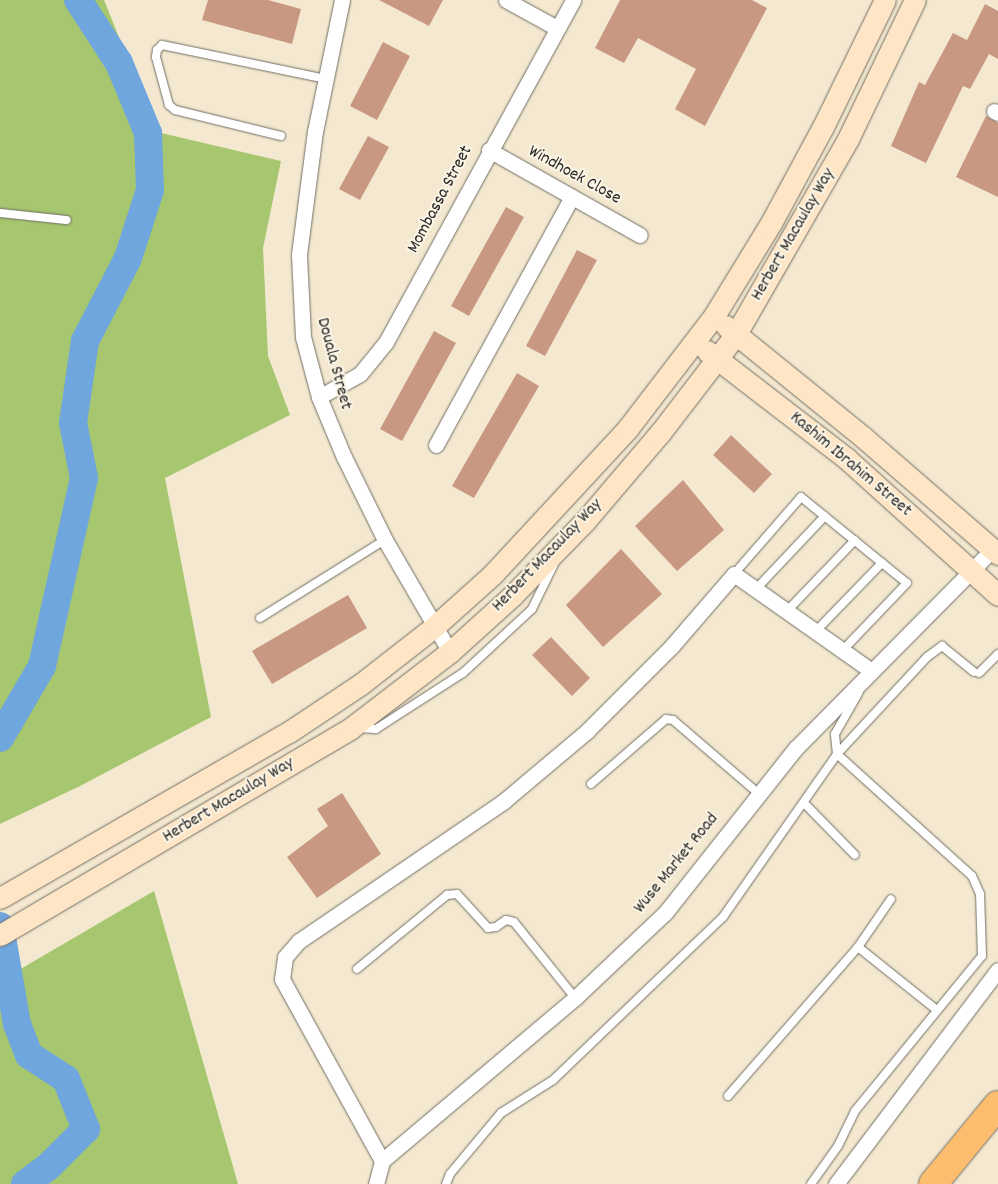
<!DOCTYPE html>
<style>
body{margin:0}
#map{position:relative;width:998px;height:1184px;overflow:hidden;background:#f4e9d0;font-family:Dekko,sans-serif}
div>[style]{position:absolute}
.green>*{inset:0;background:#a6c66f}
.river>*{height:28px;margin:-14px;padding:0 14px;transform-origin:14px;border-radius:14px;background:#70a6de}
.building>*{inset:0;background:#c99883}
.roads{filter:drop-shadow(0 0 1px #716e65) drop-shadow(0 0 1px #716e65)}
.lane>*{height:8px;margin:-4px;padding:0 4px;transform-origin:4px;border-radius:4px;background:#fff}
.street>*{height:15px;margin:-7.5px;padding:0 7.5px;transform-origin:7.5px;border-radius:7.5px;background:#fff}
.secondary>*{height:21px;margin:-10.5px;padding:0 10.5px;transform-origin:10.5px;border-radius:10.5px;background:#fee5c5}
.highway>*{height:28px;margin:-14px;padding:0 14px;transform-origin:14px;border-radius:14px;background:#fcbd6f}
span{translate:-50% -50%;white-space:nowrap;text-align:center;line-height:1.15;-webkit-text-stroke:4px #fcf5e5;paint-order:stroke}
.street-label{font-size:18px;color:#2b2b2b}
</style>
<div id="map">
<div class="green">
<div style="clip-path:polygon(0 0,104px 0,157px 132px,281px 161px,263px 248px,268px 356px,290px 415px,165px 478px,211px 717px,80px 786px,0 824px)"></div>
<div style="clip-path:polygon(154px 891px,238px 1184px,0 1184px,0 981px)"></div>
</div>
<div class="river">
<div style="left:0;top:738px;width:83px;rotate:-59.7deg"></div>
<div style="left:42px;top:666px;width:193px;rotate:-77.4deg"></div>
<div style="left:84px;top:478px;width:56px;rotate:-101.3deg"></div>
<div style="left:73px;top:423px;width:83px;rotate:-81.7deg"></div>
<div style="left:85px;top:341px;width:93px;rotate:-62.6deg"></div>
<div style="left:128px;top:258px;width:71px;rotate:-72.1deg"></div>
<div style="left:150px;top:190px;width:57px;rotate:-92deg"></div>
<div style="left:148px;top:133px;width:76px;rotate:-112.5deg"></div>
<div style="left:119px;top:63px;width:75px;rotate:-123.1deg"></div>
<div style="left:0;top:926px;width:99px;rotate:80.2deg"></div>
<div style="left:17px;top:1024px;width:33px;rotate:69deg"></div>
<div style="left:29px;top:1055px;width:44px;rotate:33deg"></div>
<div style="left:66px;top:1079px;width:54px;rotate:68.2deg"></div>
<div style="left:86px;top:1129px;width:52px;rotate:135deg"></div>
<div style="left:49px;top:1166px;width:30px;rotate:143deg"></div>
</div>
<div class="building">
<div style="clip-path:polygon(208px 0,268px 0,301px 9px,292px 44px,202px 20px)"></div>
<div style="clip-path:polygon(379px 0,443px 0,429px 26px)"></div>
<div style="clip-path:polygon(620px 0,752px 0,767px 8px,705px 126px,675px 109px,696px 69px,638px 38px,624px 63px,595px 48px)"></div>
<div style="clip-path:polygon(985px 4px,998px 11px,998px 59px,989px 54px,970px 89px,963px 86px,926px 163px,891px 146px,919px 82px,925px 85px,953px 33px,967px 40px)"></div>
<div style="clip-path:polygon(383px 42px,410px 56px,377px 120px,350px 106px)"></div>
<div style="clip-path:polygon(986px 116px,998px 123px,998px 197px,956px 177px)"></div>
<div style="clip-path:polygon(368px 136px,389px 147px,360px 200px,339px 189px)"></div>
<div style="clip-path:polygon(506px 207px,524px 217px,469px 316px,451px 306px)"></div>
<div style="clip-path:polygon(577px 250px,597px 260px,545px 356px,526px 346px)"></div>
<div style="clip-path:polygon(434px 331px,456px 343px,402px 441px,380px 429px)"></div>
<div style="clip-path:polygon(517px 373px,539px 386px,474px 498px,452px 486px)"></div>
<div style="clip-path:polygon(731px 435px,772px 474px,754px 493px,713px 455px)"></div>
<div style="clip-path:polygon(683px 480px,724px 530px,677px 571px,635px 526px)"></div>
<div style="clip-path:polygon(621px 549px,662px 594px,603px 647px,566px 605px)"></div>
<div style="clip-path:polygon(348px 595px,367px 628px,272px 684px,252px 651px)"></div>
<div style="clip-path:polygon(551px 637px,590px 678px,572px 696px,532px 655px)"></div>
<div style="clip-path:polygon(342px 793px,381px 854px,317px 898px,287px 857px,328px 826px,317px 809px)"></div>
</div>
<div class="roads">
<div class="lane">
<div style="left:281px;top:136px;width:109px;rotate:-166.2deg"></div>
<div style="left:175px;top:110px;width:8px;rotate:-140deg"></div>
<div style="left:169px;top:105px;width:50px;rotate:-105.2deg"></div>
<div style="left:156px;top:57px;width:7px;rotate:-82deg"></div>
<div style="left:157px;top:50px;width:7px;rotate:-45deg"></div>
<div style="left:162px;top:45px;width:167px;rotate:11.7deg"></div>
<div style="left:0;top:213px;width:67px;rotate:6deg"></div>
<div style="left:734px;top:574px;width:102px;rotate:-49deg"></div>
<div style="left:801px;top:497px;width:136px;rotate:39.1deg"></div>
<div style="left:907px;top:583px;width:93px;rotate:133.7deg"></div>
<div style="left:756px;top:589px;width:100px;rotate:-46.6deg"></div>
<div style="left:787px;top:611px;width:98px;rotate:-46.2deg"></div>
<div style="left:260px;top:618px;width:147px;rotate:-32deg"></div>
<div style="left:816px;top:631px;width:95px;rotate:-45.9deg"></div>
<div style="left:979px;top:673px;width:27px;rotate:-45deg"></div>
<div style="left:358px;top:728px;width:18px;rotate:3deg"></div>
<div style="left:376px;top:729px;width:103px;rotate:-32.8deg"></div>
<div style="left:463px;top:673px;width:94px;rotate:-42.8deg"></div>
<div style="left:532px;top:609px;width:52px;rotate:-63.9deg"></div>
<div style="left:591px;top:784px;width:99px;rotate:-40.9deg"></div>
<div style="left:666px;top:719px;width:7px;rotate:8deg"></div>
<div style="left:673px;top:720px;width:112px;rotate:40.7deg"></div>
<div style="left:805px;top:804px;width:71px;rotate:45.6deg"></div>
<div style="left:858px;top:947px;width:101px;rotate:38.6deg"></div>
<div style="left:357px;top:969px;width:117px;rotate:-39.4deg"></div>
<div style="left:447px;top:895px;width:10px;rotate:-6deg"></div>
<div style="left:457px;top:894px;width:46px;rotate:47.6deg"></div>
<div style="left:488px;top:928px;width:8px;rotate:-7deg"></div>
<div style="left:496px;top:927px;width:12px;rotate:-35deg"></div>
<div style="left:506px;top:920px;width:8px;rotate:14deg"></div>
<div style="left:514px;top:922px;width:97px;rotate:51.2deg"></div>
<div style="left:728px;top:1096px;width:198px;rotate:-48.9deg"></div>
<div style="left:858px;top:947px;width:58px;rotate:-55.5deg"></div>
<div style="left:446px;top:1184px;width:11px;rotate:-68deg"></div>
<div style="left:450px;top:1174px;width:80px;rotate:-50.1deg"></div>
<div style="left:501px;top:1113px;width:62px;rotate:-32.4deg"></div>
<div style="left:553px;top:1080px;width:236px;rotate:-43.8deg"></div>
<div style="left:723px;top:917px;width:199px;rotate:-55deg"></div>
<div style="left:837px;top:754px;width:132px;rotate:-47.1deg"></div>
<div style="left:927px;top:657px;width:19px;rotate:-36deg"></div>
<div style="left:942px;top:646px;width:41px;rotate:39.1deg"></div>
<div style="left:811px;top:1184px;width:47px;rotate:-54.6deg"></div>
<div style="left:838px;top:1146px;width:39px;rotate:-64deg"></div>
<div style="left:855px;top:1111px;width:200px;rotate:-50.7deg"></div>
<div style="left:982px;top:956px;width:62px;rotate:-91.8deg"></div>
<div style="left:980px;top:894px;width:20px;rotate:-114deg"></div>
<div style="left:972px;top:876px;width:182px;rotate:-137.9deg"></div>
<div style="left:837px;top:754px;width:20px;rotate:-96deg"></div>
<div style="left:835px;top:734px;width:48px;rotate:-60.3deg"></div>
</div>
<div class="street">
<div style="left:342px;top:0;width:134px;rotate:101.6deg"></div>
<div style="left:315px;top:131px;width:125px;rotate:97.4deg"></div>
<div style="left:299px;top:255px;width:82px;rotate:87.2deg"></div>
<div style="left:303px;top:337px;width:62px;rotate:75.1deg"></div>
<div style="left:319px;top:397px;width:65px;rotate:67.4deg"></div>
<div style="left:344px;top:457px;width:93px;rotate:63.7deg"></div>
<div style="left:385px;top:540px;width:129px;rotate:59.9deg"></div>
<div style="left:506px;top:0;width:58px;rotate:28.8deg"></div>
<div style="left:994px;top:111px;width:4px;rotate:27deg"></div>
<div style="left:489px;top:150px;width:173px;rotate:29.4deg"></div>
<div style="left:319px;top:397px;width:47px;rotate:-29.3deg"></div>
<div style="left:360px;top:374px;width:41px;rotate:-50.9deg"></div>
<div style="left:386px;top:342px;width:390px;rotate:-61.3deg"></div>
<div style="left:436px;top:445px;width:283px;rotate:-61.3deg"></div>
<div style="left:382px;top:1161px;width:208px;rotate:-118.8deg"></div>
<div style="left:282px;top:979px;width:22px;rotate:-82deg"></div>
<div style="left:285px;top:957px;width:21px;rotate:-49deg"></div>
<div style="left:299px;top:941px;width:248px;rotate:-34.3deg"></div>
<div style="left:504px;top:801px;width:109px;rotate:-40.1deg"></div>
<div style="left:587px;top:731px;width:119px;rotate:-45deg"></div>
<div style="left:671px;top:647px;width:96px;rotate:-49.2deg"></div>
<div style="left:734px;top:574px;width:166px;rotate:35.2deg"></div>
<div style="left:376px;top:1184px;width:24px;rotate:-75deg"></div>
<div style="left:382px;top:1161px;width:253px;rotate:-40.2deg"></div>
<div style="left:575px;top:998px;width:124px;rotate:-43.4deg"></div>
<div style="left:665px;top:913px;width:211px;rotate:-51.6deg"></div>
<div style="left:796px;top:748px;width:280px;rotate:-45.3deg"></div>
<div style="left:836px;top:1184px;width:268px;rotate:-52.9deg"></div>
</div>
<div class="secondary">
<div style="left:726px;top:326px;width:176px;rotate:39deg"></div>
<div style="left:863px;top:437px;width:179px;rotate:40.9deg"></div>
<div style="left:707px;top:351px;width:177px;rotate:37.6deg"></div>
<div style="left:847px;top:459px;width:203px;rotate:42deg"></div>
<div style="left:0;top:898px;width:333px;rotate:-29.9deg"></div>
<div style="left:289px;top:732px;width:87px;rotate:-33.7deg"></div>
<div style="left:361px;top:684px;width:93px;rotate:-38deg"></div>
<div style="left:434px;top:627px;width:79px;rotate:-41.9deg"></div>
<div style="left:493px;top:574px;width:199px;rotate:-47.2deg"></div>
<div style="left:628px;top:428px;width:141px;rotate:-52.5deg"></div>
<div style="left:714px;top:316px;width:109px;rotate:-58.5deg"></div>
<div style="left:771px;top:223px;width:109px;rotate:-61.6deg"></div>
<div style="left:823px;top:127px;width:141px;rotate:-64deg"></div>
<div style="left:0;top:935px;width:407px;rotate:-30.5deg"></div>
<div style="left:351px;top:728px;width:125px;rotate:-37.5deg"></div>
<div style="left:450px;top:652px;width:85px;rotate:-42.1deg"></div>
<div style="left:513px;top:595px;width:103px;rotate:-45.8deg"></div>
<div style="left:585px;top:521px;width:116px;rotate:-49.6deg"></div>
<div style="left:660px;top:433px;width:125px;rotate:-52.5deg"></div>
<div style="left:736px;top:334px;width:225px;rotate:-60.1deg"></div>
<div style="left:848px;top:139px;width:154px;rotate:-64.3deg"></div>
</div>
<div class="highway">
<div style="left:933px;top:1184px;width:102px;rotate:-50.6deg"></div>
</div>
</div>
<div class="street-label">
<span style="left:574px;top:176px;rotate:29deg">Windhoek Close</span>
<span style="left:441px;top:200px;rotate:-62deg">Mombassa Street</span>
<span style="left:794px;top:235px;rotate:-60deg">Herbert Macaulay Way</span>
<span style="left:333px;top:364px;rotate:75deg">Douala Street</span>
<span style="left:850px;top:465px;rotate:40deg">Kashim Ibrahim Street</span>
<span style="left:548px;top:556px;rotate:-46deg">Herbert Macaulay Way</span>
<span style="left:229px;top:801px;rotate:-31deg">Herbert Macaulay Way</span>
<span style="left:677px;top:864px;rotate:-51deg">Wuse Market Road</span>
</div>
</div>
